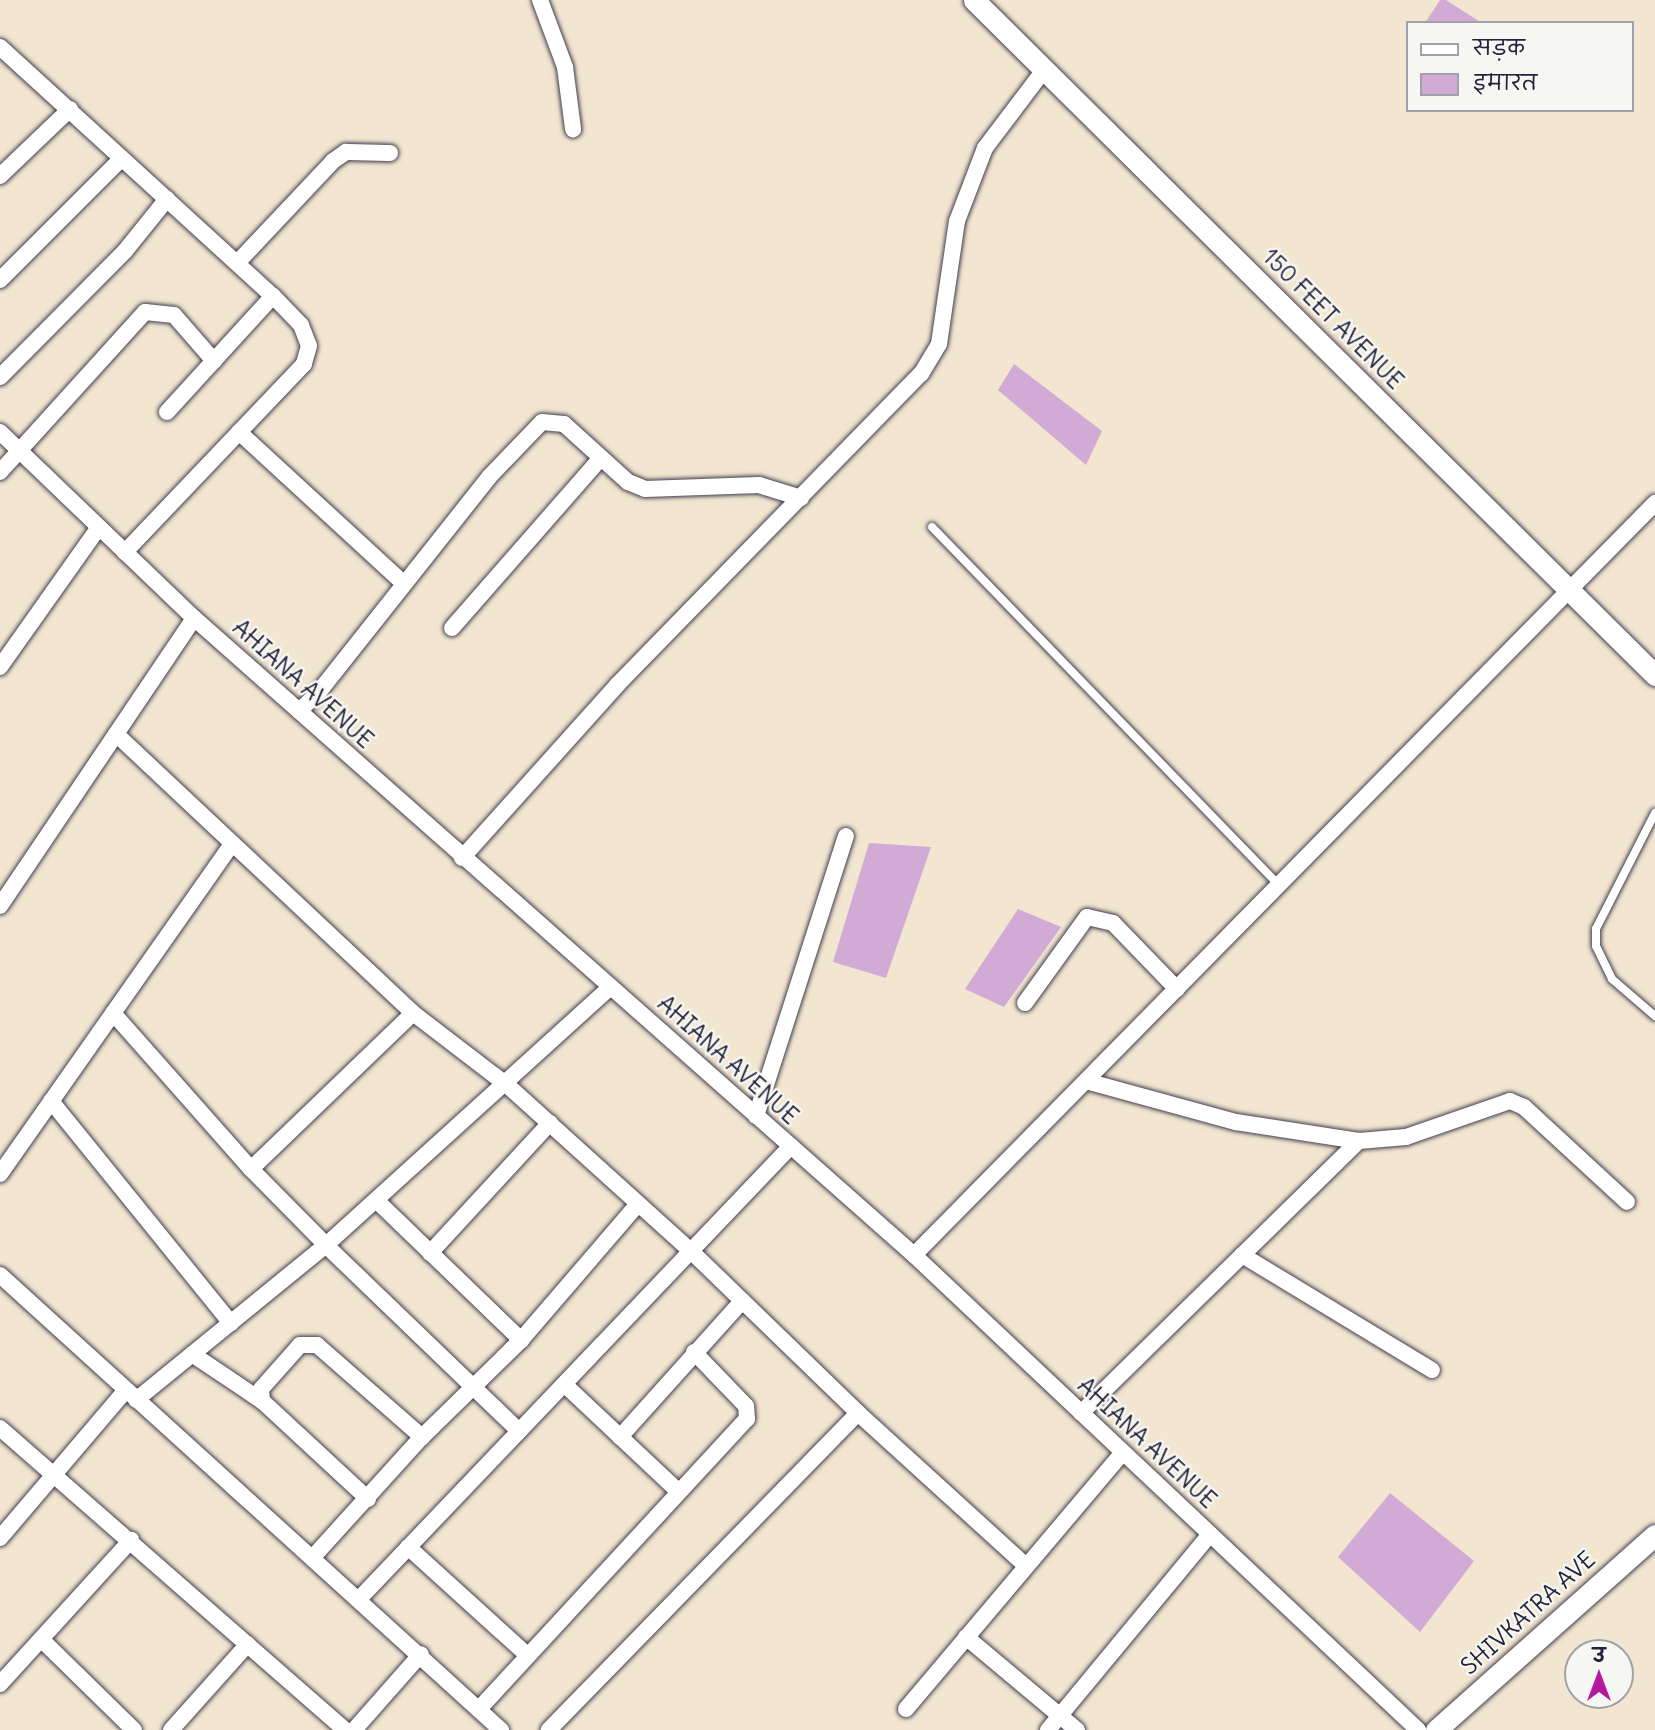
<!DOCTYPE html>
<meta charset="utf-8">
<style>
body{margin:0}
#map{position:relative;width:1655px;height:1730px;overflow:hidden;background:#f3e6d0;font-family:Delius,"Playpen Sans Deva",sans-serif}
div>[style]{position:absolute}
.building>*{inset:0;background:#d1abd6}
.roads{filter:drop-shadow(0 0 2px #413f51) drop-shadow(0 0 2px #413f51)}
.lane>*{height:8px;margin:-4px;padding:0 4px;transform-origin:4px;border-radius:4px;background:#fff}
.street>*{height:16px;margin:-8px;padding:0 8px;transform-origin:8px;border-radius:8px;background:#fff}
.secondary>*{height:21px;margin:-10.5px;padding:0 10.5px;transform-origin:10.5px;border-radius:10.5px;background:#fff}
span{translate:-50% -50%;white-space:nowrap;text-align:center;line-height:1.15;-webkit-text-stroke:5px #f6f6f2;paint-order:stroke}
.street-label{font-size:23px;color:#22223b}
.legend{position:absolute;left:1406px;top:21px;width:228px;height:91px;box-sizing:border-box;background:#f6f6f2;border:2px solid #a1a1a9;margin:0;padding:9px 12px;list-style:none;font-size:21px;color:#22223b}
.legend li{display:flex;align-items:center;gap:14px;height:35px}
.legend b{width:35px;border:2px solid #a1a1a9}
.north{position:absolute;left:1564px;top:1639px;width:70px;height:70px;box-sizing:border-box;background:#f6f6f2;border:2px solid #a1a1a9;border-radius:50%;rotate:0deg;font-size:19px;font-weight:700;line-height:28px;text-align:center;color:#22223b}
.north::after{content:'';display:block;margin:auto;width:24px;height:32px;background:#b5179e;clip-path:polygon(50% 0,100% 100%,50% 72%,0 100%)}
</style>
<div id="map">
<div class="building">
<div style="clip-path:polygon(1440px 0,1446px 0,1482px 23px,1425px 23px)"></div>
<div style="clip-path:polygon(1014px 364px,1102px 431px,1086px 465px,998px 390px)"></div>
<div style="clip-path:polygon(869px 843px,931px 847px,886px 978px,833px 962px)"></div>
<div style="clip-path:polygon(1018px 909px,1061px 927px,1004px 1007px,965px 989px)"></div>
<div style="clip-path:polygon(1390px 1493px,1474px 1561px,1420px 1632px,1338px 1557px)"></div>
</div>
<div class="roads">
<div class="lane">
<div style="left:932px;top:527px;width:500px;rotate:45.9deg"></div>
<div style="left:1655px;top:813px;width:130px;rotate:117deg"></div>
<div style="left:1596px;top:929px;width:17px;rotate:90deg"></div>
<div style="left:1596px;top:946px;width:37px;rotate:64deg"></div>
<div style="left:1612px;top:979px;width:57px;rotate:40.7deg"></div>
</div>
<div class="street">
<div style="left:540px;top:0;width:72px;rotate:69.5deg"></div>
<div style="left:565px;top:67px;width:63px;rotate:82.6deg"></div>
<div style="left:0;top:47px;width:369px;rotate:42.4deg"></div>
<div style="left:273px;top:296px;width:40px;rotate:46deg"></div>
<div style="left:301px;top:325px;width:22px;rotate:69deg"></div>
<div style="left:309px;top:346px;width:19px;rotate:106deg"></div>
<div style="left:304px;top:364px;width:260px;rotate:133.6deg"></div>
<div style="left:0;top:176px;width:97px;rotate:-43.7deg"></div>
<div style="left:237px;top:263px;width:140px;rotate:-46.7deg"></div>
<div style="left:333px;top:161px;width:16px;rotate:-35deg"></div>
<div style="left:346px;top:152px;width:44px;rotate:1.3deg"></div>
<div style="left:0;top:280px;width:170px;rotate:-45deg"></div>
<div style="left:0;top:377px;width:177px;rotate:-45.2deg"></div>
<div style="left:125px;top:251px;width:67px;rotate:-51.1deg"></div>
<div style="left:167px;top:412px;width:157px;rotate:-47.6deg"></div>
<div style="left:0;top:432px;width:269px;rotate:43.8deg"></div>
<div style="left:194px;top:618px;width:961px;rotate:41.5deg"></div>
<div style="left:914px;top:1255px;width:693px;rotate:43.3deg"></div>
<div style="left:239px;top:432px;width:223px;rotate:42.6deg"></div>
<div style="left:0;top:472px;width:216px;rotate:-47.8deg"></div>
<div style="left:145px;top:312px;width:29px;rotate:6deg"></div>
<div style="left:174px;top:315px;width:61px;rotate:49deg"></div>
<div style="left:452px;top:628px;width:226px;rotate:-48.8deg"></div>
<div style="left:0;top:667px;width:171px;rotate:-54.7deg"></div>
<div style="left:299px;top:711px;width:26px;rotate:-43deg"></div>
<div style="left:318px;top:693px;width:275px;rotate:-51.6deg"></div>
<div style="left:489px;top:477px;width:76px;rotate:-46.1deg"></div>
<div style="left:542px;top:422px;width:22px;rotate:5deg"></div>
<div style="left:564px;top:424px;width:86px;rotate:42.2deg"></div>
<div style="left:628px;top:482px;width:18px;rotate:22deg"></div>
<div style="left:645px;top:489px;width:114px;rotate:-2deg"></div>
<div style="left:759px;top:485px;width:44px;rotate:17.2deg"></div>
<div style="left:116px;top:734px;width:407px;rotate:43.2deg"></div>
<div style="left:413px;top:1013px;width:118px;rotate:37.5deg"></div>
<div style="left:507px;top:1085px;width:249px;rotate:42.1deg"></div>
<div style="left:692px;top:1252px;width:231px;rotate:44.1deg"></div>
<div style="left:858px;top:1413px;width:443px;rotate:134.3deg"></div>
<div style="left:462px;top:858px;width:232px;rotate:-48.1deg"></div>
<div style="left:617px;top:685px;width:435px;rotate:-45.7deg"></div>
<div style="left:921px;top:374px;width:35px;rotate:-59deg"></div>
<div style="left:939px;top:344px;width:124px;rotate:-81.7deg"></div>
<div style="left:957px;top:221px;width:78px;rotate:-69deg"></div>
<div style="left:985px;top:148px;width:98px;rotate:-52.9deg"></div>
<div style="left:0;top:906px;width:347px;rotate:-56deg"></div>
<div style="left:1025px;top:1003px;width:106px;rotate:-54.2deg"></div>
<div style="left:1087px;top:917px;width:27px;rotate:13deg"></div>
<div style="left:1113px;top:923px;width:92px;rotate:45.9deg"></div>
<div style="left:113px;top:1013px;width:208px;rotate:48.5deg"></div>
<div style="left:251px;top:1169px;width:107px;rotate:45.4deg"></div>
<div style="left:326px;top:1245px;width:245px;rotate:140.8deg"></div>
<div style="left:1086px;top:1081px;width:156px;rotate:15.3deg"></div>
<div style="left:1236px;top:1122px;width:124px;rotate:8.8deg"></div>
<div style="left:1359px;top:1141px;width:47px;rotate:-4.9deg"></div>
<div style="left:1406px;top:1137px;width:110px;rotate:-19.1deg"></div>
<div style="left:1510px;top:1101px;width:15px;rotate:23deg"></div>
<div style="left:1524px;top:1107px;width:140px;rotate:42.7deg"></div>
<div style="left:51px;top:1101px;width:286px;rotate:51deg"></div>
<div style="left:756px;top:1116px;width:294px;rotate:-72.2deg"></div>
<div style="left:251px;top:1169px;width:225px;rotate:-43.9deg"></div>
<div style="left:0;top:1174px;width:403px;rotate:-54.9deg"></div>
<div style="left:376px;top:1200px;width:202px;rotate:44deg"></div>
<div style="left:430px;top:1253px;width:177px;rotate:-47.3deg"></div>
<div style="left:914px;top:1255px;width:1056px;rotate:-45.42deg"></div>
<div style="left:1242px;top:1255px;width:222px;rotate:31.2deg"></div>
<div style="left:0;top:1275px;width:677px;rotate:42.25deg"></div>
<div style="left:192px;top:1354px;width:84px;rotate:33.9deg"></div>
<div style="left:564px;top:1384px;width:155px;rotate:43.2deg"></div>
<div style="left:858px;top:1413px;width:226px;rotate:42.3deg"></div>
<div style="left:1081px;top:1413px;width:389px;rotate:-44.4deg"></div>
<div style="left:0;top:1428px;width:459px;rotate:41.2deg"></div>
<div style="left:519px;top:1431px;width:268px;rotate:-136.1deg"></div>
<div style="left:326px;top:1245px;width:384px;rotate:-42.2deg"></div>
<div style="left:620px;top:1437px;width:183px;rotate:-48.1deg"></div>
<div style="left:368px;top:1499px;width:144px;rotate:-137.2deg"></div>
<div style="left:262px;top:1401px;width:12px;rotate:-95deg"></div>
<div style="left:261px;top:1389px;width:59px;rotate:-48.4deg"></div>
<div style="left:300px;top:1345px;width:17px"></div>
<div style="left:317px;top:1345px;width:140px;rotate:41.2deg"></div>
<div style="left:422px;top:1437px;width:139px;rotate:-44.4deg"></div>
<div style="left:521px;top:1340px;width:179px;rotate:-49.3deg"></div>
<div style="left:0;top:1538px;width:193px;rotate:-49.6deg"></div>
<div style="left:408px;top:1547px;width:161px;rotate:42.2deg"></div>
<div style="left:313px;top:1557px;width:162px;rotate:-47.8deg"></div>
<div style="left:359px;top:1599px;width:626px;rotate:-46.36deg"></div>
<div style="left:966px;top:1637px;width:145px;rotate:40deg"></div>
<div style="left:41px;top:1639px;width:130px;rotate:44.4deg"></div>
<div style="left:0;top:1684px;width:195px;rotate:-47.7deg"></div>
<div style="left:479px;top:1709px;width:395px;rotate:-47.3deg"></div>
<div style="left:747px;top:1419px;width:13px;rotate:-94deg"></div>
<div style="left:746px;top:1406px;width:75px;rotate:-133.9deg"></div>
<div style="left:906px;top:1709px;width:336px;rotate:-49.8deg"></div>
<div style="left:171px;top:1730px;width:115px;rotate:-48.2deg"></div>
<div style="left:354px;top:1730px;width:101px;rotate:-48.6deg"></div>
<div style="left:1048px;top:1730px;width:254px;rotate:-50.4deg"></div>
</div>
<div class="secondary">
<div style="left:974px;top:0;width:959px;rotate:44.75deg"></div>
<div style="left:1436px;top:1730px;width:293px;rotate:-41.7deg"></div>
</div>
</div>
<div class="street-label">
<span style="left:1333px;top:319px;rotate:45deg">150 FEET AVENUE</span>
<span style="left:303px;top:684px;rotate:42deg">AHIANA AVENUE</span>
<span style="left:728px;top:1060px;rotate:42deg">AHIANA AVENUE</span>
<span style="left:1147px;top:1443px;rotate:43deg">AHIANA AVENUE</span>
<span style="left:1528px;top:1613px;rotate:-42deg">SHIVKATRA AVE</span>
</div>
<ul class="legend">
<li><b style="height:9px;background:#fff"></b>सड़क</li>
<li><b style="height:19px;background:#d1abd6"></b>इमारत</li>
</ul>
<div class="north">उ</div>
</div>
